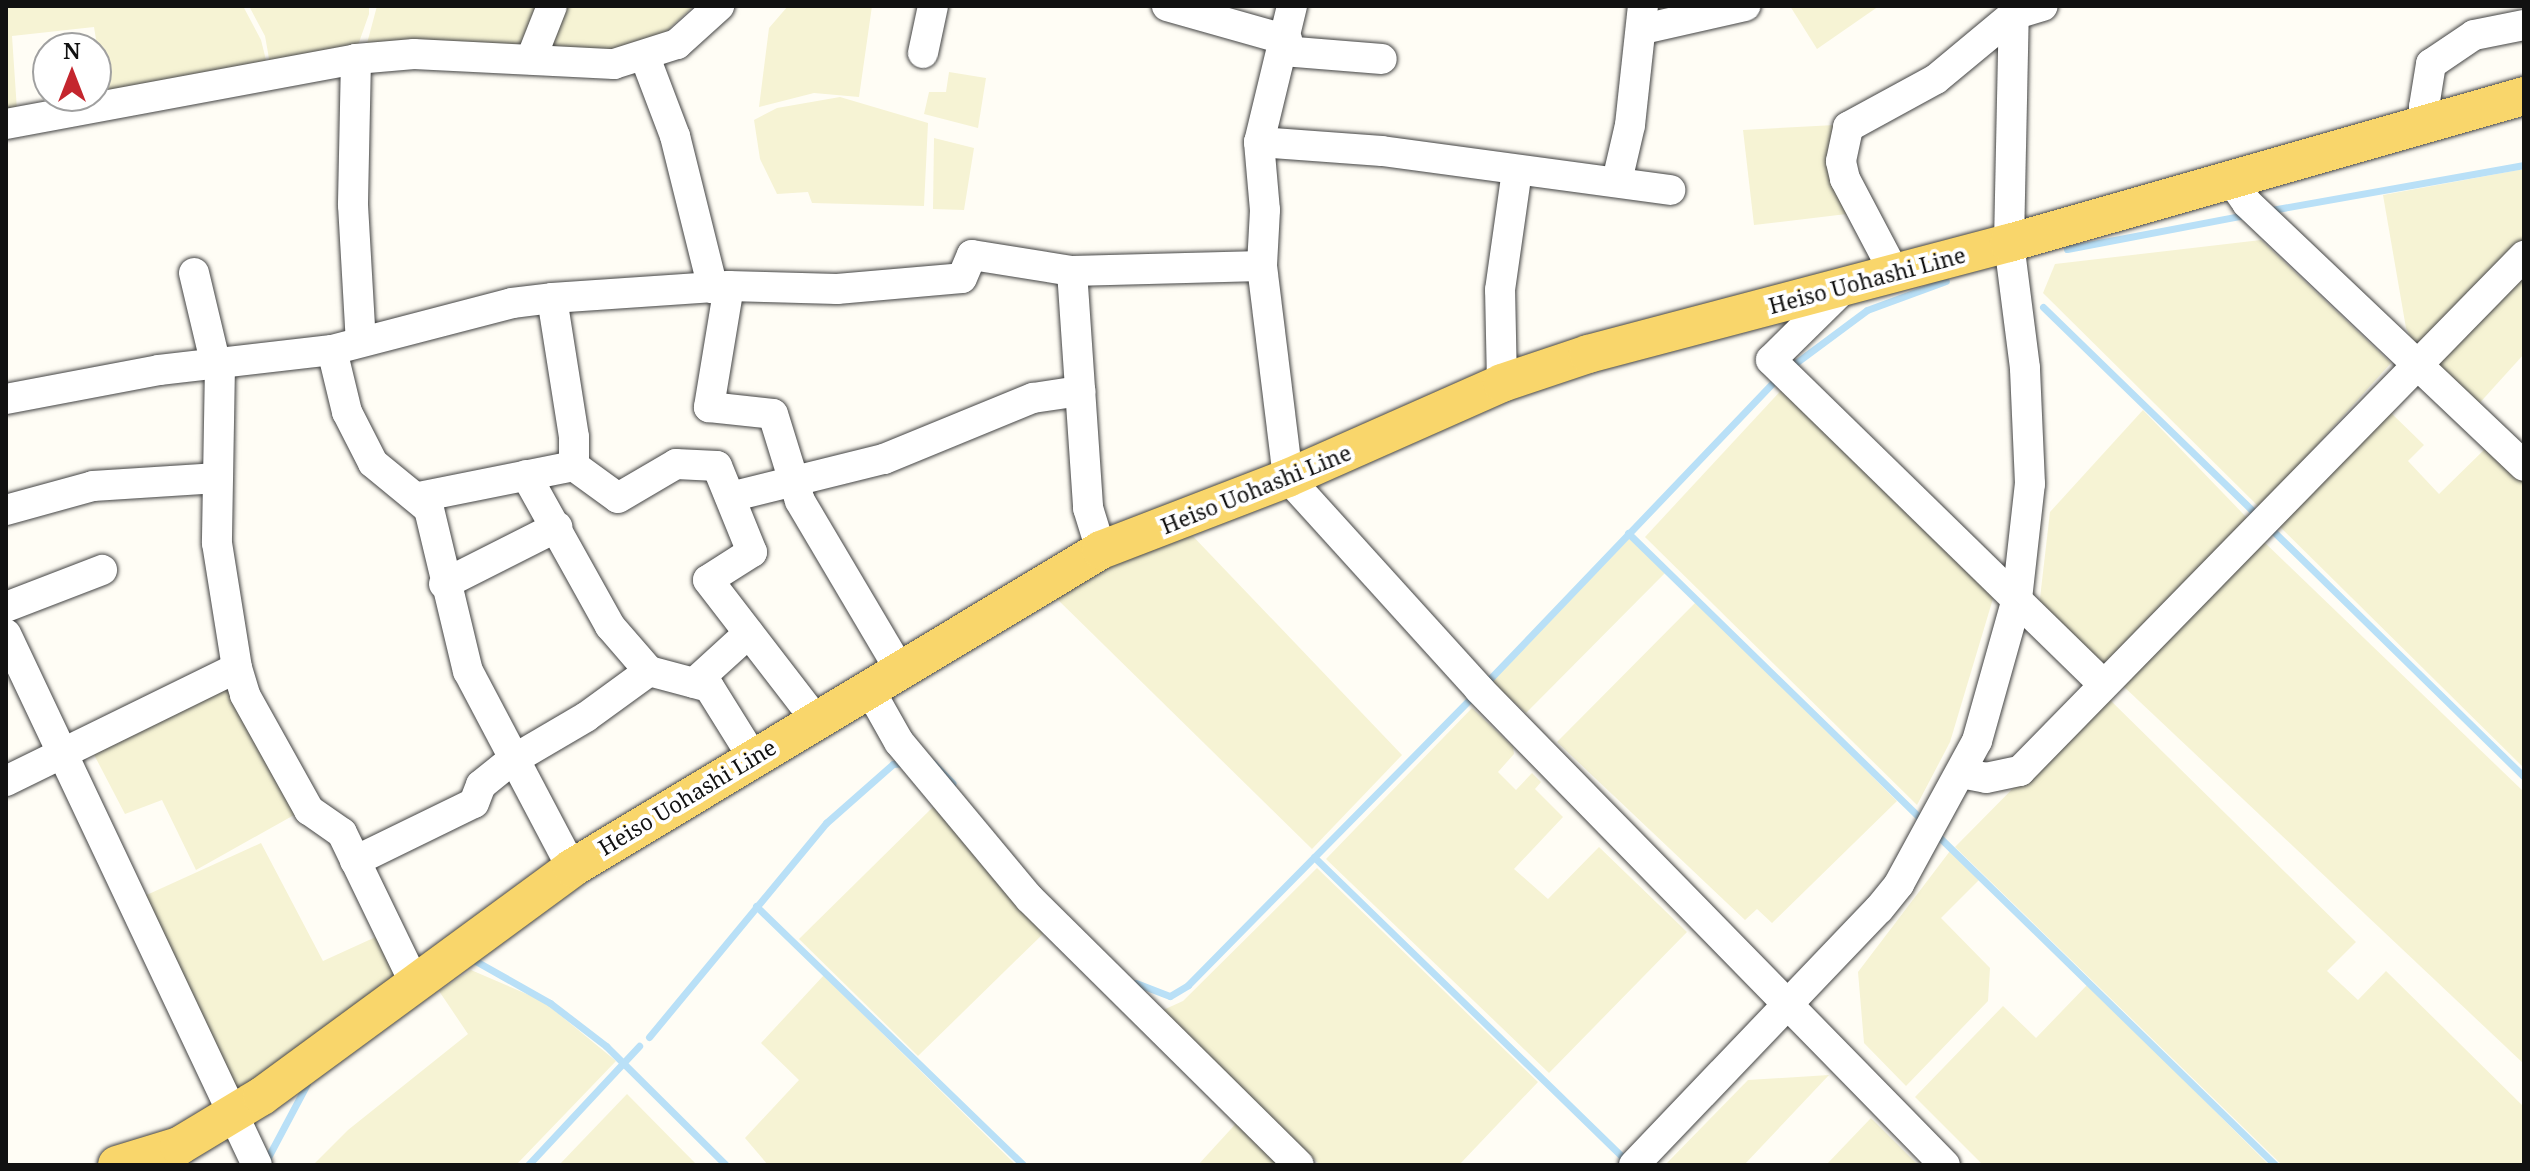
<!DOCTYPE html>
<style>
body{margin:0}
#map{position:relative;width:2530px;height:1171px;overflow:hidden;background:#fffdf5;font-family:"Noto Serif",serif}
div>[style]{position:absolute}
.farmland>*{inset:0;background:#f6f3d4}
.stream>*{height:7px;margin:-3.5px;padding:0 3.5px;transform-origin:3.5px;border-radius:3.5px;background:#b9e0f7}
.roads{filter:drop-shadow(0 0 2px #444) drop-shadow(0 0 2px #444)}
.minor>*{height:30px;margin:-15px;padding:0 15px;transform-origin:15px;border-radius:15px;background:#fff}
.major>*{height:38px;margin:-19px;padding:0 19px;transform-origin:19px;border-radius:19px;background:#f9d66b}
span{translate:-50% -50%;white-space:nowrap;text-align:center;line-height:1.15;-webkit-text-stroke:8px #fff;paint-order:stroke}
.street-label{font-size:22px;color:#111}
.frame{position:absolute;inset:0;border:8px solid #111;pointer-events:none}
.north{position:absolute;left:32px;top:32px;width:80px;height:80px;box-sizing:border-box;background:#fff;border:2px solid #a0a0a0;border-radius:50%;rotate:0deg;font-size:22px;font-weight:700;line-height:32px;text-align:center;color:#111}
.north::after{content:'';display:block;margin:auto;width:28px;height:36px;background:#c4262e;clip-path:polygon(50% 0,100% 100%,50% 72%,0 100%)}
</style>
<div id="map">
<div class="farmland">
<div style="clip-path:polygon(6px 6px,243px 6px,261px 40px,267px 64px,105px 95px,94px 27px,12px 36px,17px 110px,6px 111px)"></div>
<div style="clip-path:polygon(249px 6px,369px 6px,369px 14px,357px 48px,270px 64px,265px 36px)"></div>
<div style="clip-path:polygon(377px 6px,540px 6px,520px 49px,365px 51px)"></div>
<div style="clip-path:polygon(558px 6px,694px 6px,657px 40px,614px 53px,542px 48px)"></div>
<div style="clip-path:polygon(788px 6px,872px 6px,859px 97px,814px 93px,759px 107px,769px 28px)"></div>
<div style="clip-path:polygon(1790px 6px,1879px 6px,1817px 49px)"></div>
<div style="clip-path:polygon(949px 72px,986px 78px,978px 128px,924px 114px,929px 92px,946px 92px)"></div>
<div style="clip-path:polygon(840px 97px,928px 123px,924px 206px,812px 203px,808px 192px,777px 194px,760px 159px,754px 120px,777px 108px)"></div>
<div style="clip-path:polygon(1835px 125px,1855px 213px,1754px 225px,1743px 130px)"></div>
<div style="clip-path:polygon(934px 138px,974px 148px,964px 210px,933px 209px)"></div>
<div style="clip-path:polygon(2524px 169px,2524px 247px,2422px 346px,2415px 345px,2406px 328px,2383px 195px)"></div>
<div style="clip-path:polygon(2261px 240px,2391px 363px,2260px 508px,2043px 293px,2055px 264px)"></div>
<div style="clip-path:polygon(2524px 269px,2524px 354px,2476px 407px,2438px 370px,2439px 359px)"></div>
<div style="clip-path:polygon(1786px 385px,1995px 592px,1950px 742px,1917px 805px,1645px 537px)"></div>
<div style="clip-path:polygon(2386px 408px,2424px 445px,2408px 461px,2439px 494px,2490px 444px,2524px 477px,2524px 768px,2275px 522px)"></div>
<div style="clip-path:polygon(2143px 410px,2250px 521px,2105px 665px,2039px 607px,2050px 512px)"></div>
<div style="clip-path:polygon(1187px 530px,1402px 755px,1312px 849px,1052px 594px)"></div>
<div style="clip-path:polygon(1631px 537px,1666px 572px,1526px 713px,1491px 681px)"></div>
<div style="clip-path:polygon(2260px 538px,2524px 792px,2524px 1064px,2121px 684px)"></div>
<div style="clip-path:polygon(1696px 602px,1897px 801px,1772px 923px,1757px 909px,1745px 920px,1557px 742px)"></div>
<div style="clip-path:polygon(232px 678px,303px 810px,196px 870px,162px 800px,125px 814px,89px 745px)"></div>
<div style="clip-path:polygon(2105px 695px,2356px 942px,2327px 971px,2358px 1000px,2386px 971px,2524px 1107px,2524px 1165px,2282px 1165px,1955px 847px)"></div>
<div style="clip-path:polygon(1472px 708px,1513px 747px,1514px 754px,1498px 772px,1516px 790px,1532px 773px,1541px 782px,1535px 789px,1563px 817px,1514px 869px,1548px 899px,1599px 847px,1687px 932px,1549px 1073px,1326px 859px)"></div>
<div style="clip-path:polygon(933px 807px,1045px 932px,918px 1056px,799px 939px)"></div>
<div style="clip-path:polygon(261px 843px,323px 961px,380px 935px,404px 978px,235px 1098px,140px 898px)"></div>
<div style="clip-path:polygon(1950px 851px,1979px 880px,1941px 918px,1990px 968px,1988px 1001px,1906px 1086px,1864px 1043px,1858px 972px)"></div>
<div style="clip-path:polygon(1317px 868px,1538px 1082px,1459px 1165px,1320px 1165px,1161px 1011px,1183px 1001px)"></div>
<div style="clip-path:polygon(471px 970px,543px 1001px,616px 1061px,516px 1165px,313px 1165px,348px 1130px,468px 1034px,439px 991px)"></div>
<div style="clip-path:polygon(824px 975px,891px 1042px,1016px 1165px,768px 1165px,745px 1138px,799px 1080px,761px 1043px)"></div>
<div style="clip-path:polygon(2088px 984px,2269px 1165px,1983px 1165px,1915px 1097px,2003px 1006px,2036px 1038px)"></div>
<div style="clip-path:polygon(1829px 1075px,1744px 1165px,1665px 1165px,1748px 1080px)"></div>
<div style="clip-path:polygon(627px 1094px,697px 1165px,559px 1165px)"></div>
<div style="clip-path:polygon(1241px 1118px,1285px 1165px,1198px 1165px)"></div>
<div style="clip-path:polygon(1871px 1118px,1918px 1165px,1826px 1165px)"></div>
</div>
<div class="stream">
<div style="left:2266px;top:211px;width:262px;rotate:-10.1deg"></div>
<div style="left:2067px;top:249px;width:182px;rotate:-10.8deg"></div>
<div style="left:2043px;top:307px;width:291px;rotate:44.2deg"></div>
<div style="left:1789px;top:368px;width:97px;rotate:-36.6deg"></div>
<div style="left:1867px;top:310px;width:84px;rotate:-20.2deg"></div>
<div style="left:2272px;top:530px;width:353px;rotate:44.4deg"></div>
<div style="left:1628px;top:533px;width:414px;rotate:44.3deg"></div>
<div style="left:1484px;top:685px;width:427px;rotate:-46.3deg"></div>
<div style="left:933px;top:763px;width:28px;rotate:46deg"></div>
<div style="left:1936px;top:834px;width:474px;rotate:44.3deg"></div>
<div style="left:1314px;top:857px;width:436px;rotate:44.2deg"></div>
<div style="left:756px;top:906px;width:372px;rotate:44.1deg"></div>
<div style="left:472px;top:959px;width:90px;rotate:29.4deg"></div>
<div style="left:550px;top:1003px;width:71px;rotate:37.5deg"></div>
<div style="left:606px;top:1046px;width:169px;rotate:44.8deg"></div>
<div style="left:1136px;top:983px;width:36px;rotate:21deg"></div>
<div style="left:1170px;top:996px;width:21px;rotate:-31deg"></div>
<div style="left:1188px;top:985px;width:409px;rotate:-45.4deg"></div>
<div style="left:649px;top:1037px;width:278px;rotate:-50.4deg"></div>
<div style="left:826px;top:823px;width:89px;rotate:-41.4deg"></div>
<div style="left:893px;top:764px;width:13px;rotate:-4deg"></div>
<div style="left:266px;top:1161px;width:87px;rotate:-62deg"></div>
<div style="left:528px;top:1165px;width:163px;rotate:-47deg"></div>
</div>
<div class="roads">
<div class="minor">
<div style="left:1167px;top:6px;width:125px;rotate:15.8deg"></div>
<div style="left:1292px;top:6px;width:140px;rotate:103.6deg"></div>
<div style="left:1259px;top:142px;width:68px;rotate:85deg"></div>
<div style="left:1265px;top:210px;width:56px;rotate:93.1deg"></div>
<div style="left:1262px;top:266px;width:214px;rotate:83deg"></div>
<div style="left:1288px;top:478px;width:285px;rotate:47.8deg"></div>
<div style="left:1479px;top:689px;width:666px;rotate:45.61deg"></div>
<div style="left:1643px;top:29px;width:105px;rotate:-12.7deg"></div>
<div style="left:1283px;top:51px;width:99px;rotate:4.6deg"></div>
<div style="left:923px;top:53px;width:48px;rotate:-78deg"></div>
<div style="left:645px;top:57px;width:85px;rotate:69.2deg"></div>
<div style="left:675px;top:136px;width:157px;rotate:76deg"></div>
<div style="left:356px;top:59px;width:146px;rotate:91.2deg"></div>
<div style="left:353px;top:205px;width:137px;rotate:86.7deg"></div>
<div style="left:531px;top:59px;width:57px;rotate:-68.4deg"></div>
<div style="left:2432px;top:122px;width:17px;rotate:-118deg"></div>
<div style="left:2424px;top:107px;width:44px;rotate:-80.8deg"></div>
<div style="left:2431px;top:64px;width:52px;rotate:-34deg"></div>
<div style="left:2474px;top:35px;width:51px;rotate:-11.3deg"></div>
<div style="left:6px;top:124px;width:356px;rotate:-10.5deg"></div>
<div style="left:356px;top:59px;width:58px;rotate:-4.9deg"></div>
<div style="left:414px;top:54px;width:200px;rotate:2.9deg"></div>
<div style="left:614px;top:64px;width:66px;rotate:-17.6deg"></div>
<div style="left:677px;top:44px;width:57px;rotate:-42.1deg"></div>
<div style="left:1259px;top:142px;width:123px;rotate:4.2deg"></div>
<div style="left:1382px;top:151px;width:291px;rotate:7.7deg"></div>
<div style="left:2231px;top:180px;width:28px;rotate:55deg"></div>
<div style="left:2247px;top:203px;width:382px;rotate:43.5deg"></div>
<div style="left:1617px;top:181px;width:57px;rotate:-76.9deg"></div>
<div style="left:1630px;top:125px;width:120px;rotate:-83.8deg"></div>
<div style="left:1072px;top:271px;width:238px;rotate:86.1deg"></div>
<div style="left:1088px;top:508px;width:44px;rotate:72.8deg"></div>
<div style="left:1894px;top:272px;width:105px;rotate:-117.8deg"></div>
<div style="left:1845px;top:179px;width:18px;rotate:-103deg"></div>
<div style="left:1841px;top:161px;width:35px;rotate:-78deg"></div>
<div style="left:1848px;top:127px;width:100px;rotate:-28.6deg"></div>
<div style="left:1936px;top:79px;width:100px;rotate:-39.7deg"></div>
<div style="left:2013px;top:15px;width:31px;rotate:-17deg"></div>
<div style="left:194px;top:273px;width:95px;rotate:76.6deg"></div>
<div style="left:1848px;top:284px;width:108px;rotate:135.4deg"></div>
<div style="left:1771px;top:360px;width:464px;rotate:44.3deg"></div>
<div style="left:729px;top:286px;width:123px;rotate:99.4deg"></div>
<div style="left:709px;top:407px;width:64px;rotate:6.2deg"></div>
<div style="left:773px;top:414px;width:91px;rotate:72.8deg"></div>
<div style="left:800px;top:501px;width:196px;rotate:59.4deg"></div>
<div style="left:552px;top:298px;width:141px;rotate:81deg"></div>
<div style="left:574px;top:437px;width:29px;rotate:90deg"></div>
<div style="left:574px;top:466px;width:54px;rotate:36deg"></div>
<div style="left:618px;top:498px;width:67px;rotate:-30.4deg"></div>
<div style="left:676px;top:464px;width:41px;rotate:2.8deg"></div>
<div style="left:717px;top:466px;width:93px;rotate:67.9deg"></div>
<div style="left:752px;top:552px;width:52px;rotate:147.5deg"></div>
<div style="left:708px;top:580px;width:175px;rotate:52.4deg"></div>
<div style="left:332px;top:350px;width:64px;rotate:76.4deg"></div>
<div style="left:347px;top:412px;width:57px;rotate:63deg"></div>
<div style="left:373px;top:463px;width:72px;rotate:39.4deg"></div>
<div style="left:429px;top:509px;width:167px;rotate:76.5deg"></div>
<div style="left:468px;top:671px;width:223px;rotate:62.2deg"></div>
<div style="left:220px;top:365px;width:178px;rotate:91deg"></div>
<div style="left:217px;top:543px;width:127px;rotate:80.9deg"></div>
<div style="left:237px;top:668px;width:28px;rotate:73deg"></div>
<div style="left:245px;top:695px;width:132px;rotate:60.9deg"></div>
<div style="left:309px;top:810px;width:40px;rotate:34.9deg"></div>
<div style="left:342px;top:833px;width:165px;rotate:64.2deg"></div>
<div style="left:1502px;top:383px;width:93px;rotate:-91.2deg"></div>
<div style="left:1500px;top:290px;width:120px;rotate:-81.9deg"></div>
<div style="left:6px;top:399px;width:156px;rotate:-10.7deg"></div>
<div style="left:159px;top:370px;width:174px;rotate:-6.6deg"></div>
<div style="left:332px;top:350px;width:186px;rotate:-14.6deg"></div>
<div style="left:512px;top:303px;width:40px;rotate:-7.1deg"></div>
<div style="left:552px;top:298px;width:177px;rotate:-3.9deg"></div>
<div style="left:729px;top:286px;width:108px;rotate:1.6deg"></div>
<div style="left:837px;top:289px;width:125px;rotate:-5deg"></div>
<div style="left:962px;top:278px;width:25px;rotate:-67deg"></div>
<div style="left:972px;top:255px;width:101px;rotate:9.1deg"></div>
<div style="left:1072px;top:271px;width:190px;rotate:-1.5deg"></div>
<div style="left:526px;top:475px;width:173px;rotate:60.9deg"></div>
<div style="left:610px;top:626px;width:60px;rotate:49.1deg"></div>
<div style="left:649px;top:671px;width:62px;rotate:14.9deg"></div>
<div style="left:709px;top:687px;width:81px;rotate:58.1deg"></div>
<div style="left:419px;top:497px;width:158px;rotate:-11.3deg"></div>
<div style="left:730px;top:497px;width:159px;rotate:-13.9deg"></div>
<div style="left:884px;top:459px;width:161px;rotate:-22.3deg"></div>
<div style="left:1033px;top:398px;width:48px;rotate:-8.5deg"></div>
<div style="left:6px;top:510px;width:90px;rotate:-15.4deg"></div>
<div style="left:93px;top:486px;width:125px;rotate:-3.7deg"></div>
<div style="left:444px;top:584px;width:127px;rotate:-26.8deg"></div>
<div style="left:6px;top:607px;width:103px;rotate:-21.1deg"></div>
<div style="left:6px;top:634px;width:587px;rotate:64.7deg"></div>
<div style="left:694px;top:683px;width:74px;rotate:-42.3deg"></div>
<div style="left:868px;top:687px;width:63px;rotate:60.6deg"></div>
<div style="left:899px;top:742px;width:204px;rotate:50.2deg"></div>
<div style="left:1030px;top:899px;width:378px;rotate:44.7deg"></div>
<div style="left:1961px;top:773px;width:25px;rotate:11deg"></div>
<div style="left:1986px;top:778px;width:35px;rotate:-12deg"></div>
<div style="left:2020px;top:771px;width:721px;rotate:-45.62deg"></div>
<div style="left:6px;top:781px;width:257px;rotate:-26.1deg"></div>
<div style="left:355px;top:861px;width:132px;rotate:-26deg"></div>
<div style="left:474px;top:803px;width:19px;rotate:-69deg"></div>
<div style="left:481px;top:785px;width:38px;rotate:-39deg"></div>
<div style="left:511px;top:761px;width:87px;rotate:-30.4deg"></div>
<div style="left:586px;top:717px;width:78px;rotate:-36.1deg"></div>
<div style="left:1634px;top:1165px;width:354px;rotate:-46.3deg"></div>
<div style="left:1879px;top:909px;width:32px;rotate:-51deg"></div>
<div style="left:1899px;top:884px;width:163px;rotate:-61.4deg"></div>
<div style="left:1977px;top:741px;width:148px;rotate:-74.3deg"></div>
<div style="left:2017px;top:599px;width:116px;rotate:-83.6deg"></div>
<div style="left:2030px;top:484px;width:116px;rotate:-92.5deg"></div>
<div style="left:2025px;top:368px;width:126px;rotate:-97.3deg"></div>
<div style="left:2009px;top:243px;width:237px;rotate:-88.8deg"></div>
</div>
<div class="major">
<div style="left:117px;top:1165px;width:65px;rotate:-17deg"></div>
<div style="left:179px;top:1146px;width:97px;rotate:-31.1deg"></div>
<div style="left:262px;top:1096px;width:385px;rotate:-36.3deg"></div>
<div style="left:572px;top:868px;width:617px;rotate:-31.01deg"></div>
<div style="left:1101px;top:550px;width:200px;rotate:-21.1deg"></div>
<div style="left:1288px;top:478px;width:234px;rotate:-23.9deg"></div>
<div style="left:1502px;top:383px;width:91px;rotate:-18.6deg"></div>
<div style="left:1588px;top:354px;width:435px;rotate:-14.8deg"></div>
<div style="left:2009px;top:243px;width:536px;rotate:-15.93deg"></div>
</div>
</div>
<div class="street-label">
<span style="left:1867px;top:280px;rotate:-15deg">Heiso Uohashi Line</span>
<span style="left:1256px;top:489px;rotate:-22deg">Heiso Uohashi Line</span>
<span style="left:687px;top:797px;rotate:-31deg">Heiso Uohashi Line</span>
</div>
<div class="frame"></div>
<div class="north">N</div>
</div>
